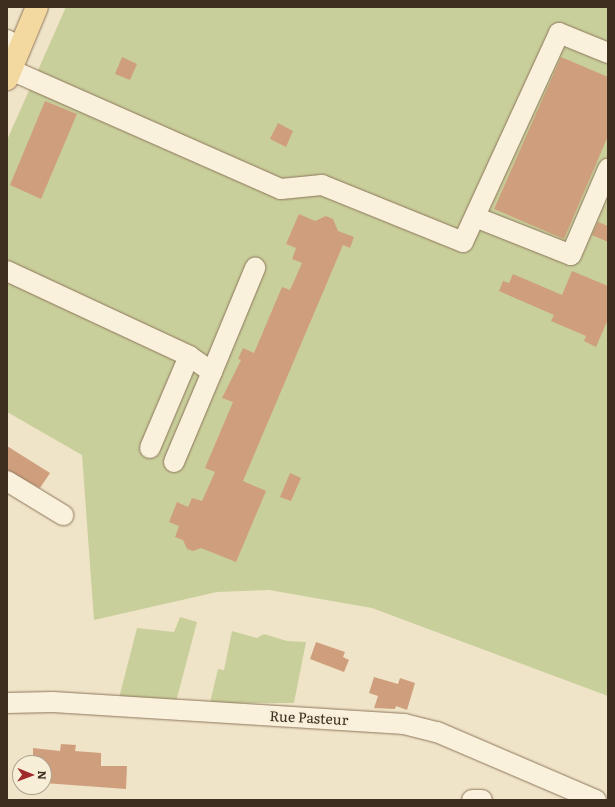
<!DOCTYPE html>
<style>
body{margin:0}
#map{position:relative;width:615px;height:807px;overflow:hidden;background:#f0e4c8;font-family:Literata,serif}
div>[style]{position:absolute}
.green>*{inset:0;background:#c9cf9b}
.building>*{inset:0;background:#cf9f7d}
.roads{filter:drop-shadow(0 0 1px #8d765c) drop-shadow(0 0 1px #8d765c)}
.minor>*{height:20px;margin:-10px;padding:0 10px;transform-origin:10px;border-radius:10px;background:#faf1dc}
.major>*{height:22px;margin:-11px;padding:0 11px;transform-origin:11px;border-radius:11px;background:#f3d9a0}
span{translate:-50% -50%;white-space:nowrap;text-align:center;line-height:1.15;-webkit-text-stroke:4px #f7eed8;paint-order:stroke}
.street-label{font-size:14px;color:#3d2e20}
.frame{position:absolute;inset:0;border:8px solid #3d2e20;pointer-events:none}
.north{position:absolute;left:12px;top:755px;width:40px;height:40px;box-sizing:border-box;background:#f7eed8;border:1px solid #ada18e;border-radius:50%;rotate:91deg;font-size:11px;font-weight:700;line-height:16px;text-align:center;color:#3d2e20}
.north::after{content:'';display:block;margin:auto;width:14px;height:18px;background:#9e2a2b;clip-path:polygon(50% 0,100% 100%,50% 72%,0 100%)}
</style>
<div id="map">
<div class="green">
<div style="clip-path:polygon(66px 7px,608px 7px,608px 696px,372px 608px,269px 590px,217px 592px,94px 620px,82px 455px,7px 412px,7px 140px)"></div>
<div style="clip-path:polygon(180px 617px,197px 622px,176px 702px,119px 698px,137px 628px,174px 632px)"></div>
<div style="clip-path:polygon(232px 631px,257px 638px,264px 634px,287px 641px,306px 642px,294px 703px,210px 703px,218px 669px,224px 670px)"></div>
</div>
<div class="building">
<div style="clip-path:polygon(122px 57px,137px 64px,130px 80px,115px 74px)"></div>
<div style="clip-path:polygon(561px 57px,608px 77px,608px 136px,564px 239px,494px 209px)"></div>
<div style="clip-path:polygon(45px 101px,77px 114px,41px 199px,10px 185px)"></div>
<div style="clip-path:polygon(278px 123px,293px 131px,286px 147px,270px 139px)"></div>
<div style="clip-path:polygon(299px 214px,315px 221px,326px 216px,333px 219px,338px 231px,354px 237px,350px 248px,343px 245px,243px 481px,266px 491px,236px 562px,201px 548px,193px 551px,187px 549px,183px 540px,175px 537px,179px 526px,169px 522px,177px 502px,188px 507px,192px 498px,202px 501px,215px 472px,205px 468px,233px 402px,222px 398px,241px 360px,238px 359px,243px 348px,254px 353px,282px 287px,290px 290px,302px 263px,292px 259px,296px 248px,286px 244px)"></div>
<div style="clip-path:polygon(598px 222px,608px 226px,608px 242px,592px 235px)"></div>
<div style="clip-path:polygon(572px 271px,608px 286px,608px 319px,596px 347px,584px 341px,586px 336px,551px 321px,554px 315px,499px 291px,503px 281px,509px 283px,513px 274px,562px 295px)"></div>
<div style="clip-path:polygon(7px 446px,50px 473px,40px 488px,7px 470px)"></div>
<div style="clip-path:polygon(290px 473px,301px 478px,291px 501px,280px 497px)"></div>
<div style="clip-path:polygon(316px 642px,345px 652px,343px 657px,349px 660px,344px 672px,310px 659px)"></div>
<div style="clip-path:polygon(374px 677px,398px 684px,400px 678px,415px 683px,407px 710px,396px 706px,395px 709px,374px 708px,378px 696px,369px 693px)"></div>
<div style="clip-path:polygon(61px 744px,76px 745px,75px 751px,101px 753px,101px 766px,127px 766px,126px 789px,44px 783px,44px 763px,33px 763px,33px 748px,60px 751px)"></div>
</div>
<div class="roads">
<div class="minor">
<div style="left:7px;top:40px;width:15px;rotate:28deg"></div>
<div style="left:11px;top:70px;width:295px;rotate:23.8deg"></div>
<div style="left:281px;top:189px;width:41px;rotate:-5.6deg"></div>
<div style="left:322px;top:185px;width:152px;rotate:22deg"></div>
<div style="left:463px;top:242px;width:230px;rotate:-65.3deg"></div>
<div style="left:559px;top:33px;width:53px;rotate:22.2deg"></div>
<div style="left:475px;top:217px;width:103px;rotate:21.6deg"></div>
<div style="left:571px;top:255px;width:94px;rotate:-66.7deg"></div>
<div style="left:7px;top:271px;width:201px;rotate:25deg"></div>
<div style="left:189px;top:356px;width:100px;rotate:113deg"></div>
<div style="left:212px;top:372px;width:113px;rotate:-67.5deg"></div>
<div style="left:174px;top:462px;width:98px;rotate:-67.1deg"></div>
<div style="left:212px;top:372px;width:28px;rotate:-145deg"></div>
<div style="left:7px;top:481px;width:66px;rotate:31.3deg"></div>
<div style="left:7px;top:703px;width:46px;rotate:-1.2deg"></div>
<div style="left:53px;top:702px;width:352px;rotate:3.6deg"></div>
<div style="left:404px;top:724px;width:34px;rotate:14deg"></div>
<div style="left:437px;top:732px;width:173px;rotate:23.2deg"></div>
<div style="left:472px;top:800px;width:10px"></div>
</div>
<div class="major">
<div style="left:7px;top:79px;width:78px;rotate:-67.4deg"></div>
</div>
</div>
<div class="street-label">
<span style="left:309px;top:717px;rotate:3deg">Rue Pasteur</span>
</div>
<div class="frame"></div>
<div class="north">N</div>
</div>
